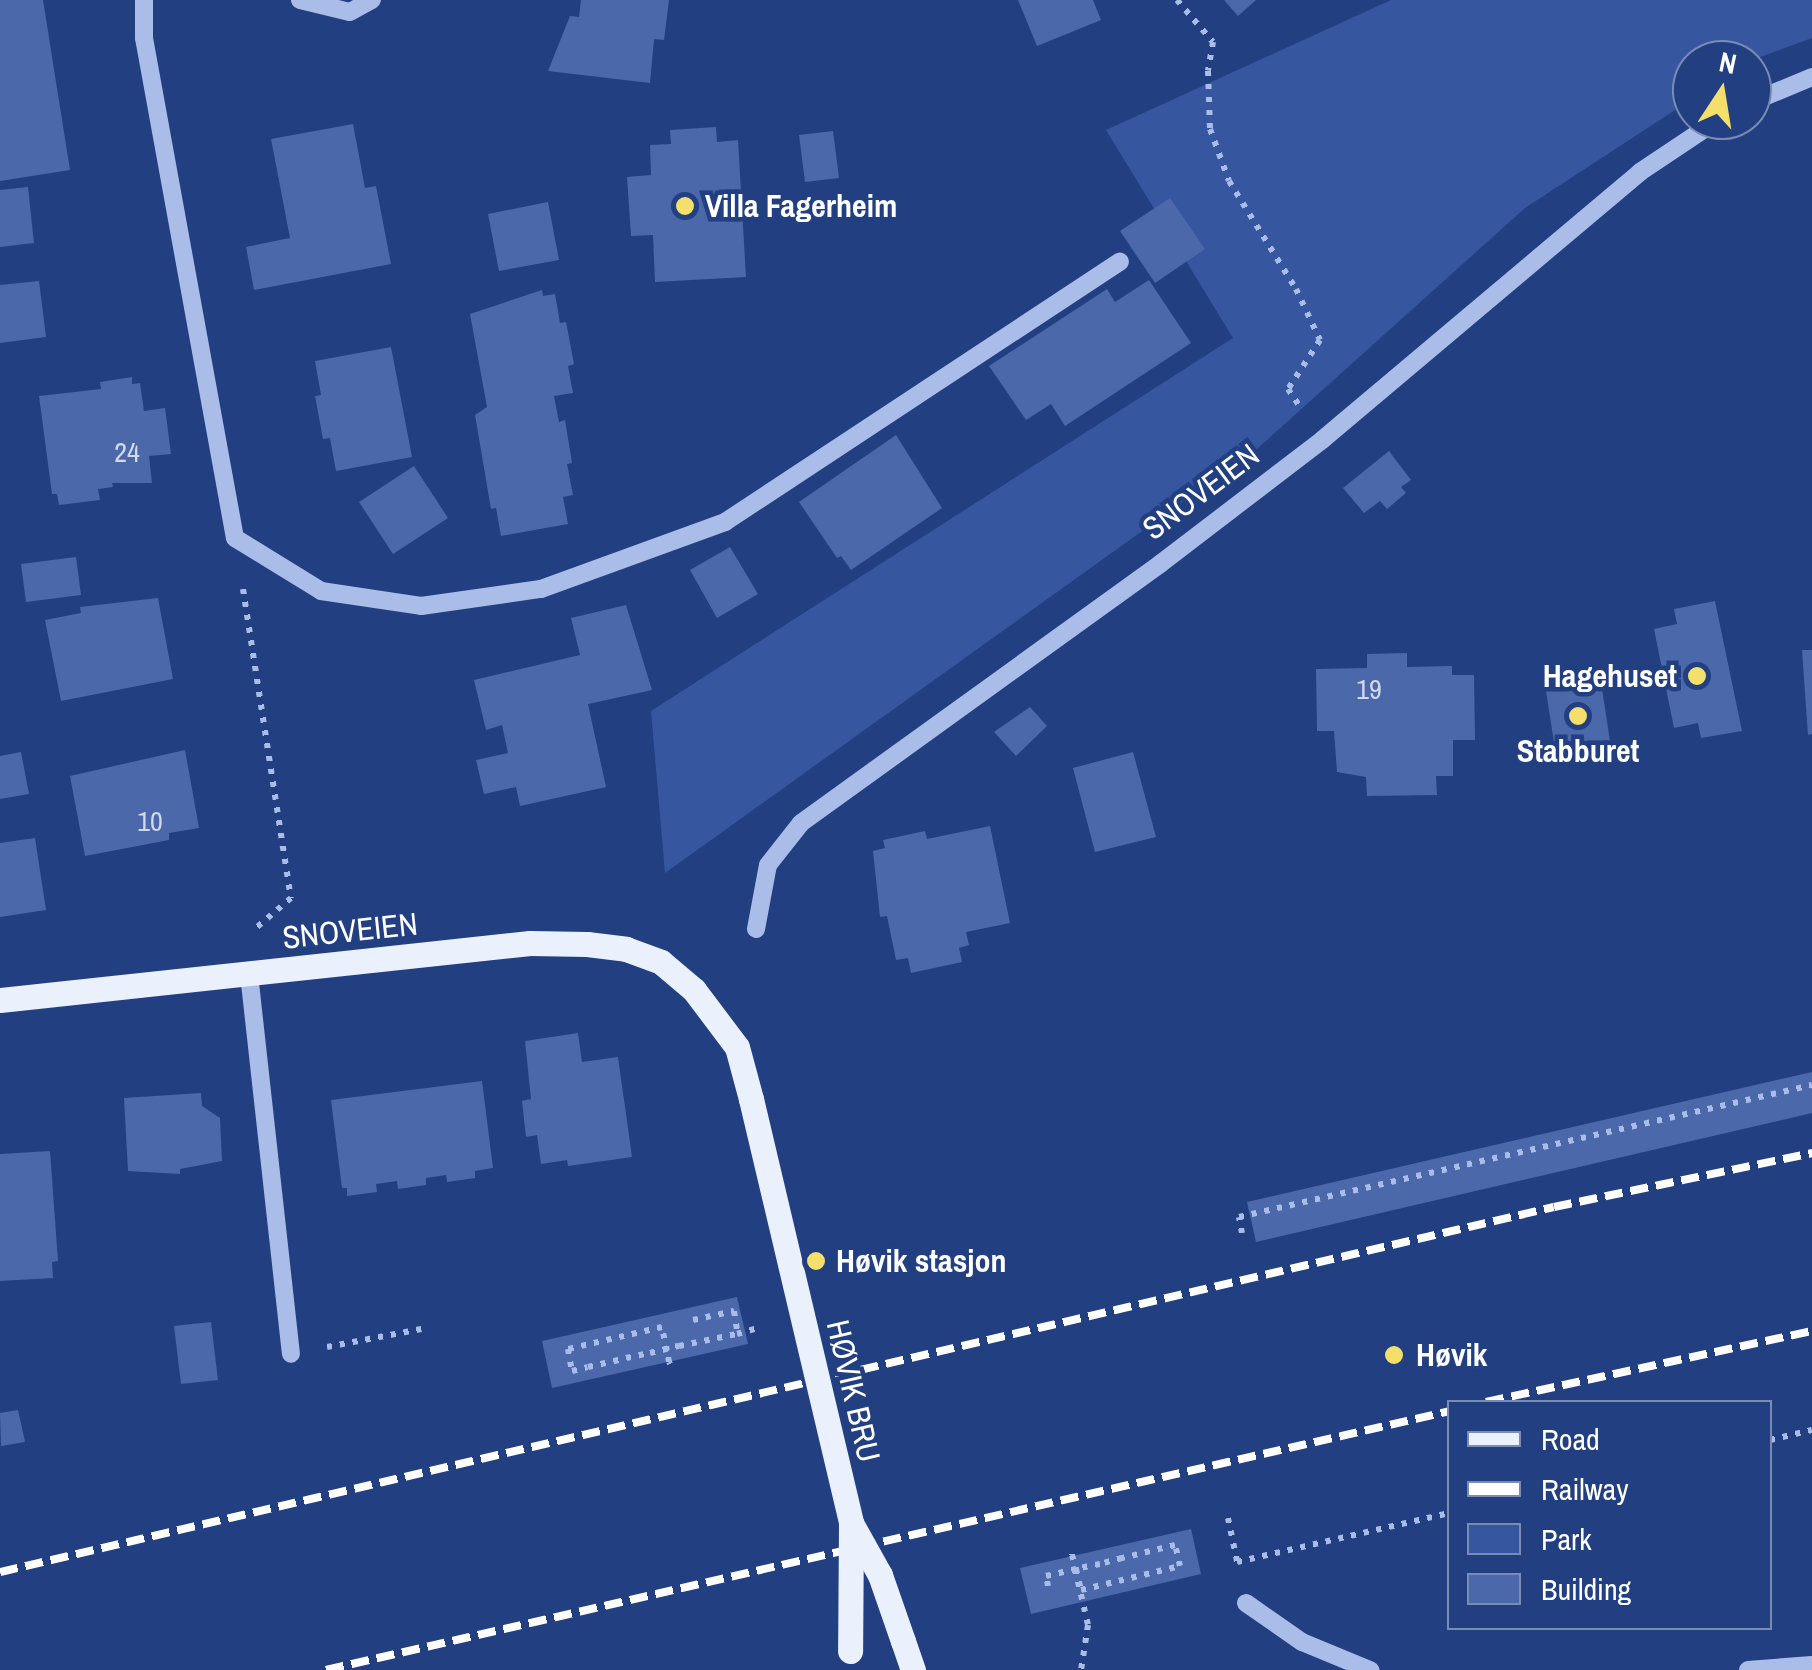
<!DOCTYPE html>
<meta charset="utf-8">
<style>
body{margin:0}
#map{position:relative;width:1812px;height:1670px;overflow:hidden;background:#223f81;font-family:"Archivo Narrow",sans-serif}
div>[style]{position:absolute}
.green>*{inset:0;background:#36569f}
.building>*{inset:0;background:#4b68ab}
.path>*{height:6px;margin-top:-3px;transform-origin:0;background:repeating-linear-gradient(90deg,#a9bde8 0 5px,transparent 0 13px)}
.minor>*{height:18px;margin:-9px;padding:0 9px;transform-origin:9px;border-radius:9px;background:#a9bde8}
.major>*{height:25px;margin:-12.5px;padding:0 12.5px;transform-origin:12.5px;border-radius:12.5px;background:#ebf0fd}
.rail>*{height:8px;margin-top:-4px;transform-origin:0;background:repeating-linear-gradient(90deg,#fff 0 18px,transparent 0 26px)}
.major-bridge>*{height:25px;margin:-12.5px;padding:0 12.5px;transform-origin:12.5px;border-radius:12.5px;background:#ebf0fd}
.dots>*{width:28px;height:28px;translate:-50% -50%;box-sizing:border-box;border:5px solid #223f81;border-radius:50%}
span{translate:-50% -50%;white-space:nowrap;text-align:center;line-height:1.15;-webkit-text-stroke:9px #223f81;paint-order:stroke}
.number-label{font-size:28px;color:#d2d9ea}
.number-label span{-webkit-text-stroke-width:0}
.poi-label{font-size:32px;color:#fff;font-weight:700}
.left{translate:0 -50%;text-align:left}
.right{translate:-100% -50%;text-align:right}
.street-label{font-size:32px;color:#fff}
.legend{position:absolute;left:1447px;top:1400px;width:325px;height:230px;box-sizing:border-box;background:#223f81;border:2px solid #7a8cb3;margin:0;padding:12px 18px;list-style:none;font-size:30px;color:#fff}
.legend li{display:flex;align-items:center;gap:20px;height:50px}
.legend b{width:50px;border:2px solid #7a8cb3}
.north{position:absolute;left:1672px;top:40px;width:100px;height:100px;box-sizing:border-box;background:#223f81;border:2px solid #7a8cb3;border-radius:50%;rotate:12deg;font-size:28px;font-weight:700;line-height:40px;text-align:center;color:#fff}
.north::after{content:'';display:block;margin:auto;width:35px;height:45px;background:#f4df6b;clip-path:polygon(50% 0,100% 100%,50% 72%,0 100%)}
</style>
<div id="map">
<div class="green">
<div style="clip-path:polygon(1391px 0,1812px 0,1812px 38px,1752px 60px,1692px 60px,1692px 99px,1525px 208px,1258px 448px,665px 873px,651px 711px,1233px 338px,1106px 130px)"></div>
</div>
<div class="building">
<div style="clip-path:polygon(0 0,43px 0,70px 170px,0 181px)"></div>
<div style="clip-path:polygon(581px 0,669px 0,664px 40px,654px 39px,650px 83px,548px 71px,570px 16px,579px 17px)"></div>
<div style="clip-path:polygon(1018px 0,1093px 0,1101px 20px,1037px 46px)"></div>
<div style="clip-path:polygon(1224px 0,1256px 0,1238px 16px)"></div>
<div style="clip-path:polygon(353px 124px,365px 188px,376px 186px,391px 264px,254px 290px,246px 247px,290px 238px,271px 139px)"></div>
<div style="clip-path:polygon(716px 127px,717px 142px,738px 140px,746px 277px,655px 282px,653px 235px,631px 236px,627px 177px,651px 175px,650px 145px,671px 144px,670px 130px)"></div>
<div style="clip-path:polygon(833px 131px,839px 178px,805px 182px,799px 135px)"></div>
<div style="clip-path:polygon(28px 187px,34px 243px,0 247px,0 190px)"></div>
<div style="clip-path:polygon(1170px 198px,1205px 249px,1155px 283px,1120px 231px)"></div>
<div style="clip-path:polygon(548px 202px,559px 260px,499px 271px,488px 214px)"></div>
<div style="clip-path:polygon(1149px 280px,1191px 343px,1065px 426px,1051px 404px,1026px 420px,989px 366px,1107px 289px,1115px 302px)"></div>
<div style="clip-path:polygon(39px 281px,46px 337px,0 343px,0 285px)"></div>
<div style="clip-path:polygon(542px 290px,543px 296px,555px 294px,560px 323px,566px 322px,574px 364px,568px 366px,573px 393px,554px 396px,559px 422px,565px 420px,572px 463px,567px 464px,573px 495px,563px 497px,568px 524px,501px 536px,496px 508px,491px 509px,475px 415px,487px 407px,470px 314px)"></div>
<div style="clip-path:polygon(391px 347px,412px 457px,336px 471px,330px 438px,323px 439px,315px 396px,321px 395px,315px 361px)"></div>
<div style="clip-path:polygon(132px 377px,132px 384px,140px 383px,144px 411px,165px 408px,171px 454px,149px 456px,152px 483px,112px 483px,113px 487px,98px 489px,100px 500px,59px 505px,57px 494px,52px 494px,39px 396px,101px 389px,100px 382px)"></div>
<div style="clip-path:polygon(896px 435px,942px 508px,851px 570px,841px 556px,837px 558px,799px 502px)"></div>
<div style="clip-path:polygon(1389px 451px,1411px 480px,1401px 487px,1406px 493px,1387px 509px,1380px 501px,1364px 513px,1343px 488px)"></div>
<div style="clip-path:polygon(414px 466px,448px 518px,393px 554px,359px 502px)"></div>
<div style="clip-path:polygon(730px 547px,758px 594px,717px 618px,690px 570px)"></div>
<div style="clip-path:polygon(76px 557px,81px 595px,26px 602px,21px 564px)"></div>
<div style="clip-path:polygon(158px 598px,173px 679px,61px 701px,45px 620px,81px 613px,80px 607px)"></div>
<div style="clip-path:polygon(1715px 601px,1742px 731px,1701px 738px,1698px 723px,1674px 728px,1654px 629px,1677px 624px,1674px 609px)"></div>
<div style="clip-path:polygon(626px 605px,652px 690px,588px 704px,606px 787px,520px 806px,516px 787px,484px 794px,476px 760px,508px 753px,502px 725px,486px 730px,474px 680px,580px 655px,571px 618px)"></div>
<div style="clip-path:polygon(1802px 650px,1812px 650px,1812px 734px,1808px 735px)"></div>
<div style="clip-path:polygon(1407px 653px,1407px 667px,1452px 666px,1452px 675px,1474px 675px,1475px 740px,1453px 740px,1453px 776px,1436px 776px,1437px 795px,1367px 796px,1366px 777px,1337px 772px,1334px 731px,1317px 731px,1316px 669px,1367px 668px,1367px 654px)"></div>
<div style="clip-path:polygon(1601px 682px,1610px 741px,1555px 749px,1546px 691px)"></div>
<div style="clip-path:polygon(1030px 707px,1047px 726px,1016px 756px,994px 732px)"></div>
<div style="clip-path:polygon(185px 750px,199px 828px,169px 833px,169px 840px,85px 856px,70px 776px)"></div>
<div style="clip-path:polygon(21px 752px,29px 794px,0 799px,0 756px)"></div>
<div style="clip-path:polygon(1133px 752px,1156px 837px,1095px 852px,1073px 768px)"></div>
<div style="clip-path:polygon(990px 826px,1010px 923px,966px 932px,969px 945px,959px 948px,962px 962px,911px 973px,908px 958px,896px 960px,887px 916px,880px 917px,873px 851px,885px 848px,883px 840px,925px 831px,927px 839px)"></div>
<div style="clip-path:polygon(35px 838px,46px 910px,0 917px,0 843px)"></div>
<div style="clip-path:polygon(578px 1033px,582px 1062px,618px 1057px,632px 1157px,568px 1166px,567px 1160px,541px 1164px,537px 1135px,526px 1137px,522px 1101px,531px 1099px,525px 1041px)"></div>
<div style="clip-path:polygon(1812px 1072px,1812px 1113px,1256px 1242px,1247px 1202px)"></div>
<div style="clip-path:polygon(482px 1081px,493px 1168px,475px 1171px,475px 1178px,447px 1182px,446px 1175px,426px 1178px,426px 1185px,398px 1189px,397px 1181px,376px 1184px,377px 1192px,347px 1196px,347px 1188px,342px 1188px,331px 1100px)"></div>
<div style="clip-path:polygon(201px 1093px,202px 1106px,220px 1118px,222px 1161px,180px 1169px,180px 1174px,128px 1171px,124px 1098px)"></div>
<div style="clip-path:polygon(50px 1151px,58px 1261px,52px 1262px,53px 1278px,0 1281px,0 1154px)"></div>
<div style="clip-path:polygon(737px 1297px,748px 1344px,552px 1388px,542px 1341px)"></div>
<div style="clip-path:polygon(211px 1322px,218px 1380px,181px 1384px,174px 1326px)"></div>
<div style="clip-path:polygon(18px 1410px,25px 1442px,1px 1446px,0 1413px)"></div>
<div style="clip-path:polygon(1191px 1529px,1201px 1574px,1031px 1614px,1020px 1568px)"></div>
</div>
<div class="path">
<div style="left:1177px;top:0;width:55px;rotate:49.4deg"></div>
<div style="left:1213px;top:42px;width:29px;rotate:100deg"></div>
<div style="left:1208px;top:71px;width:58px;rotate:88deg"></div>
<div style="left:1210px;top:129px;width:55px;rotate:69.9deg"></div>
<div style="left:1229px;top:181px;width:127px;rotate:58.2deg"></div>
<div style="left:1296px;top:289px;width:56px;rotate:64.8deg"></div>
<div style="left:1320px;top:340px;width:59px;rotate:123.1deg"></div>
<div style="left:1288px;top:389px;width:23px;rotate:56deg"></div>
<div style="left:243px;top:589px;width:313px;rotate:81.2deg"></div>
<div style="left:291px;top:898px;width:45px;rotate:139.5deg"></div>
<div style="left:1242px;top:1233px;width:16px;rotate:-101deg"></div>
<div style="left:1239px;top:1217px;width:588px;rotate:-12.97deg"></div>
<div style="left:693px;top:1320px;width:42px;rotate:-12.4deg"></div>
<div style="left:734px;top:1311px;width:25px;rotate:81deg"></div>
<div style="left:327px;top:1347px;width:96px;rotate:-10.8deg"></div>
<div style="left:670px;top:1364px;width:2px;rotate:-117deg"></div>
<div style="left:669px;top:1362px;width:11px;rotate:-100deg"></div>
<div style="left:667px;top:1351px;width:25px;rotate:-102deg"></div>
<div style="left:662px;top:1327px;width:97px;rotate:166.8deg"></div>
<div style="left:568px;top:1349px;width:22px;rotate:80deg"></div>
<div style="left:572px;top:1371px;width:16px;rotate:-14deg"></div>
<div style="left:588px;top:1367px;width:39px;rotate:-13deg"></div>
<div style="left:626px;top:1358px;width:25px;rotate:-12deg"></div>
<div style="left:650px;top:1353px;width:30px;rotate:-14deg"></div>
<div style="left:679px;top:1346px;width:59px;rotate:-11.7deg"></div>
<div style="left:737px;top:1334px;width:22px;rotate:-16deg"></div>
<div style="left:1770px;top:1440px;width:43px;rotate:-13.4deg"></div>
<div style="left:1228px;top:1518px;width:49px;rotate:78.2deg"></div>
<div style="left:1072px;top:1554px;width:1px;rotate:90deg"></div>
<div style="left:1072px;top:1555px;width:15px;rotate:74deg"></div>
<div style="left:1076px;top:1569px;width:22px;rotate:77deg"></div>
<div style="left:1081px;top:1590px;width:102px;rotate:-13.6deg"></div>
<div style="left:1180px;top:1566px;width:22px;rotate:-103deg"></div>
<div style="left:1175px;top:1545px;width:55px;rotate:166.2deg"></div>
<div style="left:1122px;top:1558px;width:23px;rotate:165deg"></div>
<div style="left:1100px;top:1564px;width:25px;rotate:169deg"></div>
<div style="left:1075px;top:1569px;width:57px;rotate:76.9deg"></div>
<div style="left:1088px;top:1625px;width:46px;rotate:98.8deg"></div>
<div style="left:1237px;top:1562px;width:219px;rotate:-13deg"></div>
<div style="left:1048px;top:1586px;width:10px;rotate:-101deg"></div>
<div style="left:1046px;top:1576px;width:31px;rotate:-13deg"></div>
</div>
<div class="minor">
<div style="left:144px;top:0;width:38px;rotate:90deg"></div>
<div style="left:144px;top:38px;width:508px;rotate:79.69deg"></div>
<div style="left:235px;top:538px;width:101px;rotate:31.6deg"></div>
<div style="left:321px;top:591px;width:101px;rotate:8.5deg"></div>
<div style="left:421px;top:606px;width:121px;rotate:-8.1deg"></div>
<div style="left:541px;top:589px;width:196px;rotate:-20deg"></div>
<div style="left:725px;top:522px;width:473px;rotate:-33.4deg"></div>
<div style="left:300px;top:0;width:51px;rotate:13.5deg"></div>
<div style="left:350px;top:12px;width:25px;rotate:-29deg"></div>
<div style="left:1752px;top:102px;width:65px;rotate:-22.6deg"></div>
<div style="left:756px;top:929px;width:65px;rotate:-79.4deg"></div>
<div style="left:768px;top:865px;width:53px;rotate:-51.8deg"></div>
<div style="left:801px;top:823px;width:443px;rotate:-35.8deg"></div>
<div style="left:1160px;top:564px;width:204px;rotate:-37.4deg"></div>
<div style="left:1322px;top:440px;width:416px;rotate:-40.1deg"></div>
<div style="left:1640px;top:172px;width:94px;rotate:-33.7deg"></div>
<div style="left:249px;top:974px;width:382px;rotate:83.7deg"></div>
<div style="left:1246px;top:1603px;width:68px;rotate:34.9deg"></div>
<div style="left:1302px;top:1642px;width:74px;rotate:22.4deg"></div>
<div style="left:1748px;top:1670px;width:64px;rotate:-4.5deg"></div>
</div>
<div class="major">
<div style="left:0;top:1000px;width:533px;rotate:-6.14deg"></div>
<div style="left:530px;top:943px;width:57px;rotate:1deg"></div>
<div style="left:587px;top:944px;width:39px;rotate:7deg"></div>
<div style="left:626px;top:949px;width:37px;rotate:20deg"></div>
<div style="left:661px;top:962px;width:43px;rotate:40.3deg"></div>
<div style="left:694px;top:990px;width:71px;rotate:53deg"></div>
<div style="left:737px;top:1047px;width:54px;rotate:74.9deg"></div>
<div style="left:903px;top:1641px;width:31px;rotate:71deg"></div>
</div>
<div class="rail">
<div style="left:1486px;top:1402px;width:334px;rotate:-12.3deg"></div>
<div style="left:0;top:1572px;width:1596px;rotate:-13.22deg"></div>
<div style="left:1554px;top:1207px;width:264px;rotate:-11.8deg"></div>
<div style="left:326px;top:1670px;width:1153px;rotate:-12.98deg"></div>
</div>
<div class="major-bridge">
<div style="left:751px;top:1099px;width:436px;rotate:76.7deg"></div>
<div style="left:851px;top:1523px;width:128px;rotate:90.4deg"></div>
<div style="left:851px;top:1523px;width:60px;rotate:60.9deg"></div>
<div style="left:880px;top:1575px;width:70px;rotate:70.8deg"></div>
</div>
<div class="dots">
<div style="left:685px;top:206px;background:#f4df6b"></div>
<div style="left:1697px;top:676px;background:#f4df6b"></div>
<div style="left:1578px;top:716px;background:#f4df6b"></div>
<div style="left:816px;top:1261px;background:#f4df6b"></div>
<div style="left:1394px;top:1355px;background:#f4df6b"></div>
</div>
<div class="number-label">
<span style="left:127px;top:452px">24</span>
<span style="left:1369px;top:689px">19</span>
<span style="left:150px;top:821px">10</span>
</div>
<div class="poi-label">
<span class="left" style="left:705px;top:206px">Villa Fagerheim</span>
<span class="right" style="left:1677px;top:676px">Hagehuset</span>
<span style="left:1578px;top:751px">Stabburet</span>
<span class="left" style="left:836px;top:1261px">Høvik stasjon</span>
<span class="left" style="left:1416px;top:1355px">Høvik</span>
</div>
<div class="street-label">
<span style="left:1201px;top:492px;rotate:-37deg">SNOVEIEN</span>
<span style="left:350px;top:931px;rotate:-6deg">SNOVEIEN</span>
<span style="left:853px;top:1391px;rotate:77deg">HØVIK BRU</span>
</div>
<ul class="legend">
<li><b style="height:12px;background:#ebf0fd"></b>Road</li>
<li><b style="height:12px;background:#fff"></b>Railway</li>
<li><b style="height:28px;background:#36569f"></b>Park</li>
<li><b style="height:28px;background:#4b68ab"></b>Building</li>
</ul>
<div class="north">N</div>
</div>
